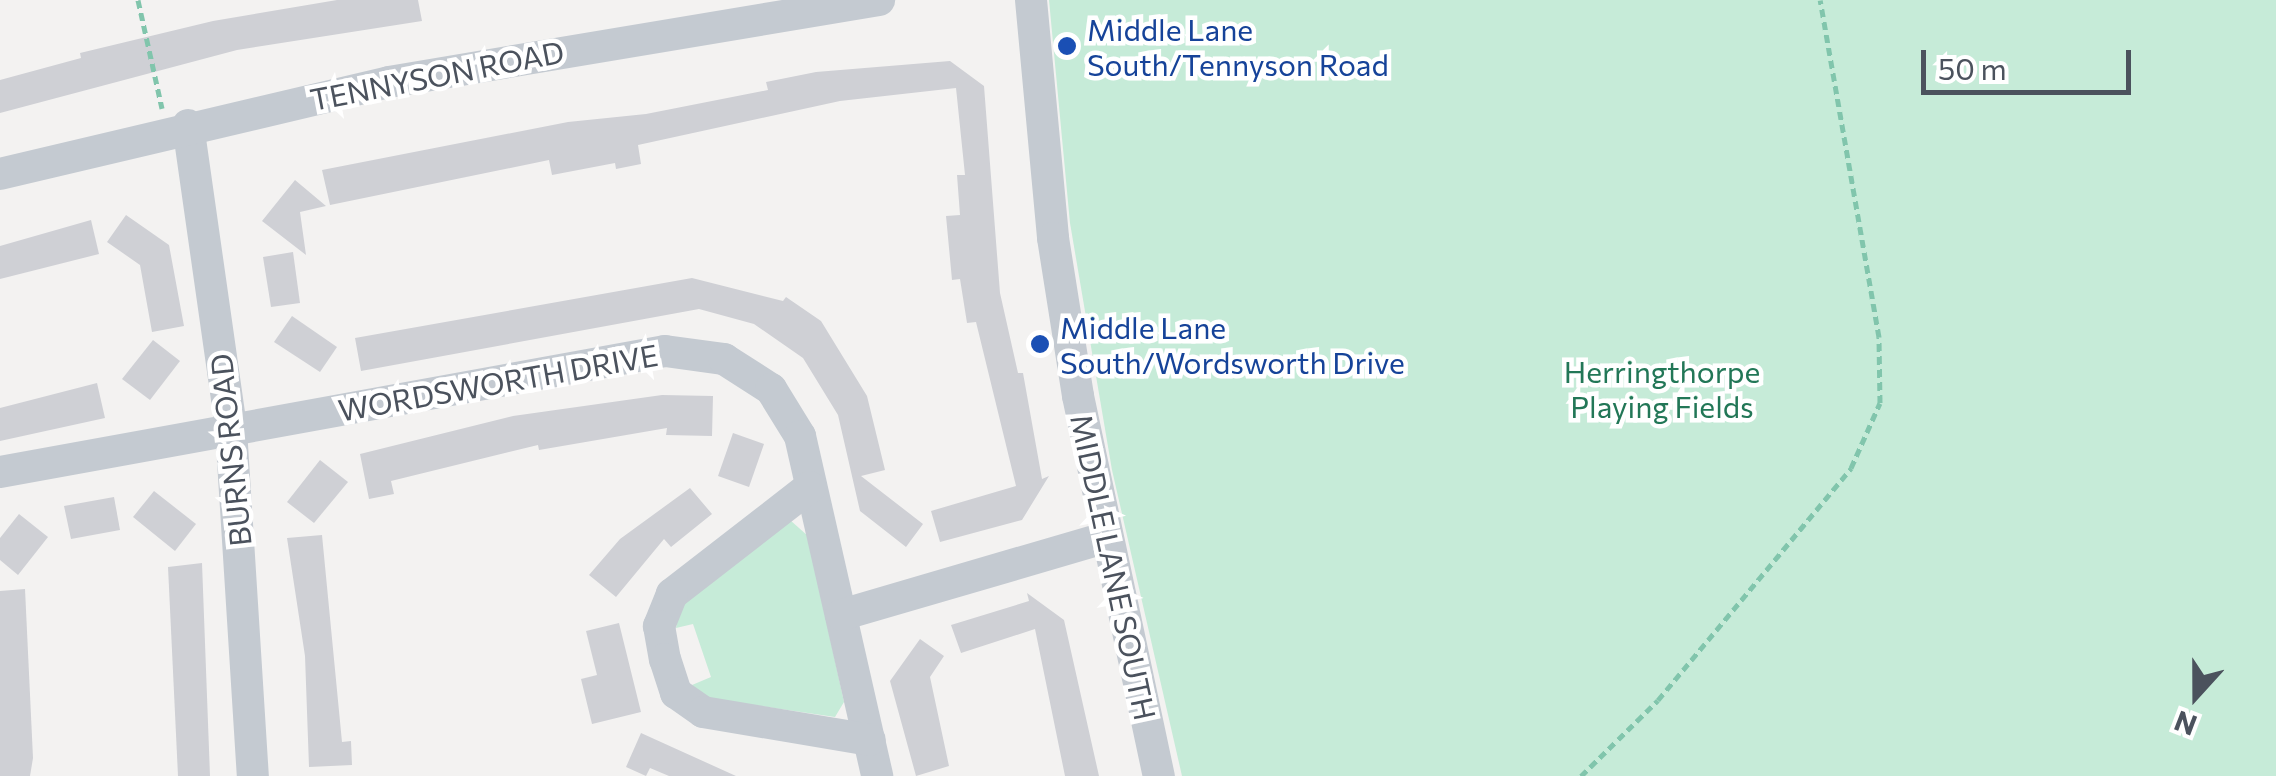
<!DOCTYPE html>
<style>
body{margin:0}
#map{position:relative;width:2276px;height:776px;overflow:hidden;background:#f3f2f1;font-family:Commissioner,sans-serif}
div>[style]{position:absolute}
.green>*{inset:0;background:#c6ebd8}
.building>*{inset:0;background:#cfd0d5}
.path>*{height:5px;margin-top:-2.5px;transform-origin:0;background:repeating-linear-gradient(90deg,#81c5ac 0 8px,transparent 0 13px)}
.minor>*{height:32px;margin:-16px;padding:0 16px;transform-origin:16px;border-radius:16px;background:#c4cad1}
.dots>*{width:28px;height:28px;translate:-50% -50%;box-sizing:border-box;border:5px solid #fff;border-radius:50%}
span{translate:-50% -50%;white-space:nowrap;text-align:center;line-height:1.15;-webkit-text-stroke:9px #fff;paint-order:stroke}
.transit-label{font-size:30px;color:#164399}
.left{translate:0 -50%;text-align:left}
.street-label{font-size:30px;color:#4b525d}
.park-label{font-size:30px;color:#227757}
.north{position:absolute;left:2146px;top:646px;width:100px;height:100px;-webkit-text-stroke:8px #fff;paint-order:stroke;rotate:201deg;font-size:28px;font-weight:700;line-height:40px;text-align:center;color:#4b525d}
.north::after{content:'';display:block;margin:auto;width:35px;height:45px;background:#4b525d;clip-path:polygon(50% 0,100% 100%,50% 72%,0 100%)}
.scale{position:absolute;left:1921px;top:50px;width:210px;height:45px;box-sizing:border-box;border:5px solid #4b525d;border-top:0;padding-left:12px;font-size:30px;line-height:35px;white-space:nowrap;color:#4b525d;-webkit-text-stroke:8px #fff;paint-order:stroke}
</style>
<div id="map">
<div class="green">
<div style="clip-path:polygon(1049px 0,2276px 0,2276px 776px,1182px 776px,1112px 470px,1070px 223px)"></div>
<div style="clip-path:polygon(790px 520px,808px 536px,844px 702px,835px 717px,705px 698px,692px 685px,711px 677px,693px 624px,676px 628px,681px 600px)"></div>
</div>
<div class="building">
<div style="clip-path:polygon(337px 0,418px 0,422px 21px,237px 50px,0 113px,0 80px,81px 58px,80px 53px,213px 21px)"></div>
<div style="clip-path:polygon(950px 61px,984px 86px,1000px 293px,1018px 373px,1023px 373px,1042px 479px,1049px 476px,1022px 520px,940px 542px,931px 511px,1016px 486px,976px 322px,967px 323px,960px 279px,952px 280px,946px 216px,960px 215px,957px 175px,965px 175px,956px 88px,840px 101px,638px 145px,641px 164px,616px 169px,615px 163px,552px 175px,549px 160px,330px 205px,322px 170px,568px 122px,646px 114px,768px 90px,766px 82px,816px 72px)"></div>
<div style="clip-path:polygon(295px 180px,326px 206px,300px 212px,306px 255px,262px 221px)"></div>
<div style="clip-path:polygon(126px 215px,169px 245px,184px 326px,152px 332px,140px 265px,107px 242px)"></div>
<div style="clip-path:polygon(91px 220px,99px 254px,0 279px,0 246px)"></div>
<div style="clip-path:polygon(293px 252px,300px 303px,271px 307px,263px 257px)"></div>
<div style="clip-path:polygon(692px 278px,783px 301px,786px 297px,821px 321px,867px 396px,885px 470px,861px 476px,923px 524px,906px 547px,860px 511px,838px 415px,803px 358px,754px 324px,699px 309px,361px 371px,355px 338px)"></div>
<div style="clip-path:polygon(292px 316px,337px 347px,320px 372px,274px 342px)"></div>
<div style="clip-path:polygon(153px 340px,180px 361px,150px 400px,122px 379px)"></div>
<div style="clip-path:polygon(97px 383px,105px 418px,0 441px,0 408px)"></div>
<div style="clip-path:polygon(662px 395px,713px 396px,712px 436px,666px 435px,667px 428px,539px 450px,538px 445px,391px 481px,394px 494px,369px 499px,360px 454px,513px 416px)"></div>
<div style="clip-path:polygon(733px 433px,764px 444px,749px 487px,718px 476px)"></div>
<div style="clip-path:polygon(320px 460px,348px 482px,314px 523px,287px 502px)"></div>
<div style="clip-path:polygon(690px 488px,712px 514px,671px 547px,664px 539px,616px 597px,589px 575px,620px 539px)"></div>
<div style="clip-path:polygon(154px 491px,196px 524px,175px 551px,133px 517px)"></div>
<div style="clip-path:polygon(114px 497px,120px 530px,71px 539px,64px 506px)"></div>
<div style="clip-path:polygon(19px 514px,48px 537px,18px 575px,0 560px,0 538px)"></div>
<div style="clip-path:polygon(322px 535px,342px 742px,351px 741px,352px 765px,309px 767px,305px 656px,287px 538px)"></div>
<div style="clip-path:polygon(202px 563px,210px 776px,178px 776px,168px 567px)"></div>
<div style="clip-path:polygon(25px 589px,33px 758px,30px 776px,0 776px,0 591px)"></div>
<div style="clip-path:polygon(1027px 593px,1064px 620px,1099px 776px,1065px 776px,1035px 629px,961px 653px,951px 625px,1029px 601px)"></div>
<div style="clip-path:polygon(619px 623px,641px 712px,592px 724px,581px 679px,597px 675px,586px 631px)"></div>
<div style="clip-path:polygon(920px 639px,944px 656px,930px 677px,949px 766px,916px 776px,890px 681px)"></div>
<div style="clip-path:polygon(641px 733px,736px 776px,669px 776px,650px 768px,646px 776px,626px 767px)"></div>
</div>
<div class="path">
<div style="left:138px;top:0;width:111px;rotate:77.5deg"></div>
<div style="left:1581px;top:776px;width:108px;rotate:-44.6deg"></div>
<div style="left:1658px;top:700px;width:302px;rotate:-50.2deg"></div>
<div style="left:1851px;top:468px;width:71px;rotate:-66deg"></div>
<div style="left:1880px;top:403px;width:66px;rotate:-90.9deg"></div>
<div style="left:1879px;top:337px;width:342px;rotate:-99.9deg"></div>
</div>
<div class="minor">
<div style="left:1031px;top:0;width:239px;rotate:84.7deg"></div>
<div style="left:1053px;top:238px;width:160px;rotate:81deg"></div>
<div style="left:1078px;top:396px;width:389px;rotate:78deg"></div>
<div style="left:188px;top:125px;width:307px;rotate:81.9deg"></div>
<div style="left:231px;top:429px;width:348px;rotate:86.4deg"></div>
<div style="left:0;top:174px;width:400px;rotate:-13.3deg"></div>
<div style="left:389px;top:82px;width:497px;rotate:-9.5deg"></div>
<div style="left:0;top:472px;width:676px;rotate:-10.31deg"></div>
<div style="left:665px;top:351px;width:60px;rotate:7.7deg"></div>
<div style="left:724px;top:359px;width:56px;rotate:32.6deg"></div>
<div style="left:771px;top:389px;width:55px;rotate:58.3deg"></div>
<div style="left:800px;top:436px;width:349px;rotate:77.2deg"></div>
<div style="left:810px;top:487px;width:175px;rotate:142.2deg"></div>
<div style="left:672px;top:594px;width:35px;rotate:112deg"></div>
<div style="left:659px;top:626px;width:34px;rotate:80deg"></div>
<div style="left:665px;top:659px;width:36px;rotate:72deg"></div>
<div style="left:676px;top:693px;width:33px;rotate:35deg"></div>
<div style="left:703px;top:712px;width:169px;rotate:9.5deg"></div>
<div style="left:841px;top:615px;width:277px;rotate:-16.3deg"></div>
</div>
<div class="dots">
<div style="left:1067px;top:46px;background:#1a4fb4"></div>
<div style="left:1040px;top:344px;background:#1a4fb4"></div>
</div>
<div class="transit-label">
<span class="left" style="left:1087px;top:46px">Middle Lane<br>South/Tennyson Road</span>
<span class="left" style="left:1060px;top:344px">Middle Lane<br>South/Wordsworth Drive</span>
</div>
<div class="street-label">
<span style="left:437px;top:75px;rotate:-11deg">TENNYSON ROAD</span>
<span style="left:498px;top:382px;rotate:-10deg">WORDSWORTH DRIVE</span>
<span style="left:230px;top:450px;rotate:-96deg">BURNS ROAD</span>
<span style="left:1114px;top:567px;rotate:78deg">MIDDLE LANE SOUTH</span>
</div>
<div class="park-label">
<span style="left:1662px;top:388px">Herringthorpe<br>Playing Fields</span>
</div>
<div class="north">N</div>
<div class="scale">50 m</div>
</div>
